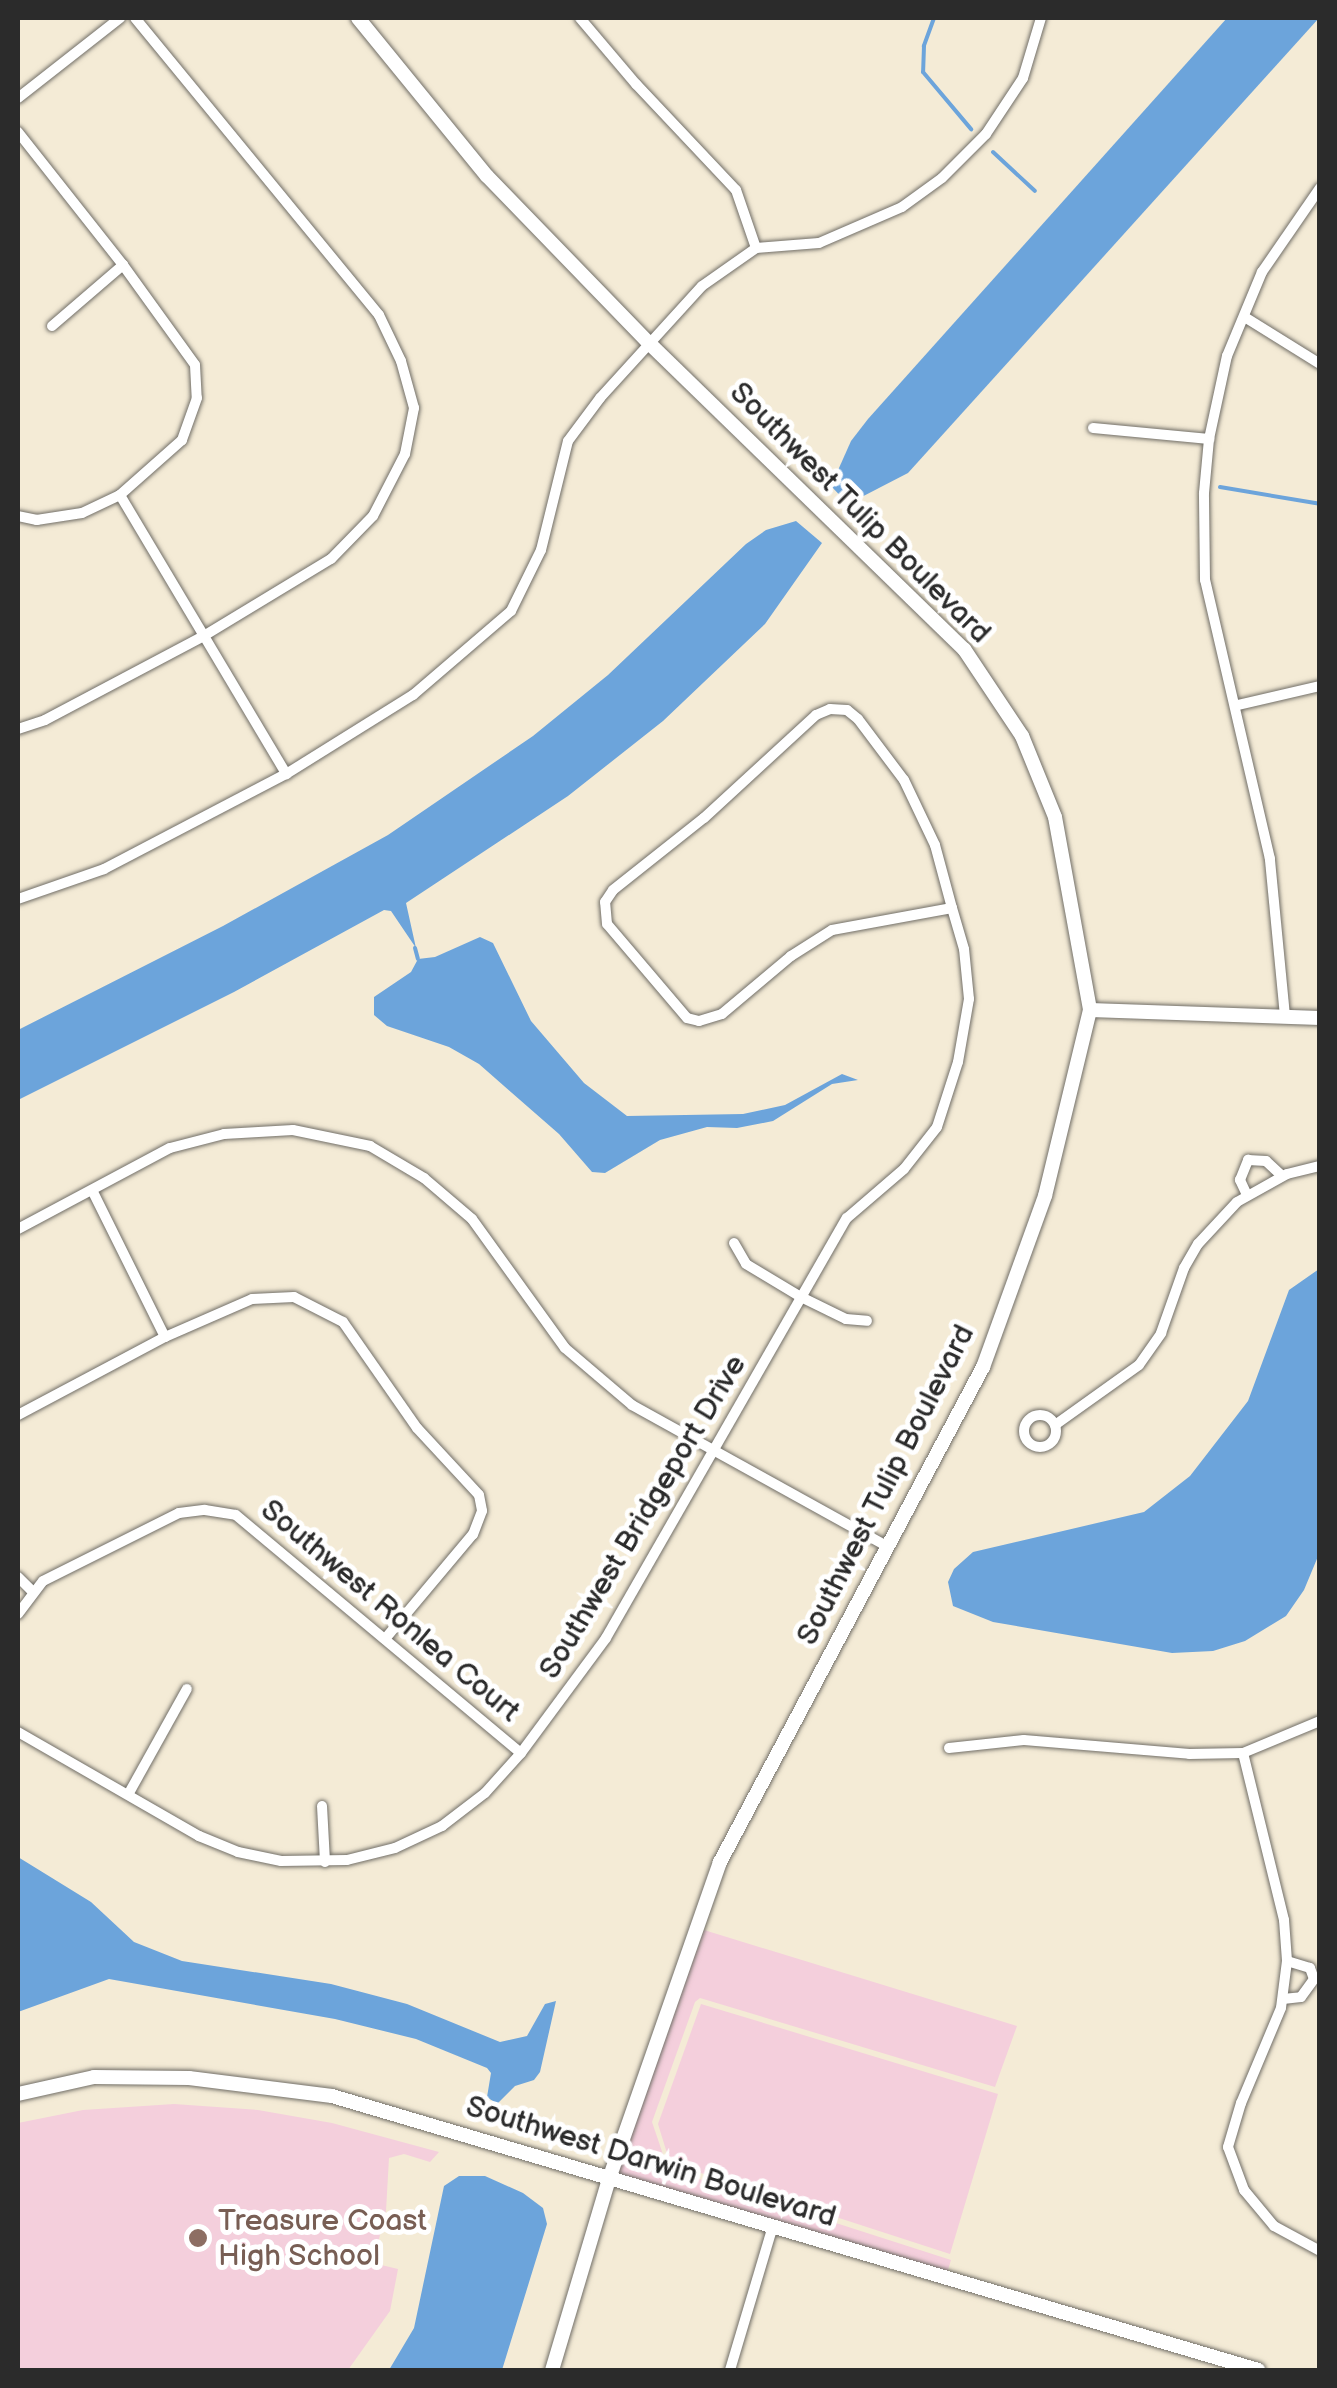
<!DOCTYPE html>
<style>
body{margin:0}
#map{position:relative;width:1337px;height:2388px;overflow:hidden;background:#f4ebd6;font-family:"Balsamiq Sans",sans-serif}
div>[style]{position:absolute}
.built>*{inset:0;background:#f4cfdc}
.water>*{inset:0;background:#6ca4db}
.stream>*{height:4px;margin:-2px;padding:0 2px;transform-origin:2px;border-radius:2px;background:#6ca4db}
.roads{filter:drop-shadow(0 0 2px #716e67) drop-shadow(0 0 2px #716e67)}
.minor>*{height:10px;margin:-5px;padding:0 5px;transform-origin:5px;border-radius:5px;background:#fff}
.minor>.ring{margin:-5px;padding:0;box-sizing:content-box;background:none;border:10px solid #fff;border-radius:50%}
.tertiary>*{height:14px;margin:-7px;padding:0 7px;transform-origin:7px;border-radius:7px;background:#fff}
.dots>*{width:28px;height:28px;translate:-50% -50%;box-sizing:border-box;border:5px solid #fff;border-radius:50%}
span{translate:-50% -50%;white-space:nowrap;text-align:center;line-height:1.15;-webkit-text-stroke:10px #fff;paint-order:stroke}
.street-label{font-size:30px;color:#2b2b2b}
.education-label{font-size:30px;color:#785e54}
.left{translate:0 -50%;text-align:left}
.frame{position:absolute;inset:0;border:20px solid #2b2b2b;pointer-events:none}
</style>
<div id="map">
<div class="built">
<div style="clip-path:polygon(704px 1930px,1017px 2026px,995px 2087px,700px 1998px,695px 2002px,652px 2122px,668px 2169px,951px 2260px,947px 2273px,617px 2175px)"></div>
<div style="clip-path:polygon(701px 2004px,998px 2094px,950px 2254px,670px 2163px,658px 2124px)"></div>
<div style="clip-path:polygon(174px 2104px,258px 2110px,332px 2123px,439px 2152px,430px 2162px,404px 2154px,389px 2158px,386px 2211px,373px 2263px,398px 2269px,390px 2311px,348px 2370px,18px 2370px,18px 2123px,83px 2110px)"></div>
</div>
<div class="water">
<div style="clip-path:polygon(1227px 18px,1319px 18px,908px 473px,848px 504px,831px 486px,851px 441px,868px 419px)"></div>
<div style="clip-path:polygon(796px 521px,822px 543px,765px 624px,663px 721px,568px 796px,406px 903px,416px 948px,391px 911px,384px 910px,234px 992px,18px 1100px,18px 1030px,223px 926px,388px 835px,533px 736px,608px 675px,746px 544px,766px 530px)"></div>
<div style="clip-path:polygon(480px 937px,493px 943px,531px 1021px,584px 1083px,627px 1116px,743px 1114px,785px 1105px,842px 1074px,858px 1080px,832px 1084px,773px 1121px,737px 1128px,707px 1127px,660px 1140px,605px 1173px,592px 1172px,559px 1134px,479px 1064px,449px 1047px,387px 1026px,374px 1015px,374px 997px,411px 972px,418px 959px,435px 957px)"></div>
<div style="clip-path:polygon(1319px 1269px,1319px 1554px,1304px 1590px,1286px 1616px,1245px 1641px,1213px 1651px,1172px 1653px,993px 1622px,953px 1606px,948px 1582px,954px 1569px,973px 1552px,1144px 1512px,1190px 1476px,1248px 1401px,1289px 1290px)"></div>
<div style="clip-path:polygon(18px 1857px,91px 1902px,134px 1942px,182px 1961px,331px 1984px,407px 2004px,500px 2042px,527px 2036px,545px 2004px,556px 2001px,540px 2072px,534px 2080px,515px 2086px,497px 2104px,487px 2097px,491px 2073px,487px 2068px,416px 2039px,335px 2019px,109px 1979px,18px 2012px)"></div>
<div style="clip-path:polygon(459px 2176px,485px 2176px,523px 2193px,543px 2208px,547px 2224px,502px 2370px,389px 2370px,414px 2328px,444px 2186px)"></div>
</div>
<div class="stream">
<div style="left:934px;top:18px;width:30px;rotate:110deg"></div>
<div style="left:924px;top:46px;width:26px;rotate:92deg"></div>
<div style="left:923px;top:72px;width:75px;rotate:49.9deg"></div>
<div style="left:993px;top:152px;width:57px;rotate:42.9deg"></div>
<div style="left:1220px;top:487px;width:101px;rotate:9.6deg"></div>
<div style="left:415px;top:948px;width:11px;rotate:75deg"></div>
</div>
<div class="roads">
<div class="minor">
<div style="left:580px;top:18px;width:87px;rotate:49.7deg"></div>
<div style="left:636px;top:84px;width:146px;rotate:46.7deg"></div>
<div style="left:736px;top:190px;width:61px;rotate:71deg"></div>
<div style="left:18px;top:98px;width:130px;rotate:-38.1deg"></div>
<div style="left:18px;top:132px;width:169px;rotate:51.7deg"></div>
<div style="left:123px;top:265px;width:123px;rotate:54.2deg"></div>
<div style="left:195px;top:365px;width:33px;rotate:87deg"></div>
<div style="left:197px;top:398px;width:45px;rotate:109.7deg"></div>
<div style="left:182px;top:440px;width:83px;rotate:138.4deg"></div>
<div style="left:120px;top:495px;width:42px;rotate:154.7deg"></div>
<div style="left:82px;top:513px;width:46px;rotate:171.2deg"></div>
<div style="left:37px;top:520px;width:19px;rotate:-168deg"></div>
<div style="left:1246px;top:318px;width:87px;rotate:31.9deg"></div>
<div style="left:52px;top:326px;width:94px;rotate:-40.7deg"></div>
<div style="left:1093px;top:428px;width:117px;rotate:5.4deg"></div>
<div style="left:120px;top:495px;width:325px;rotate:59.2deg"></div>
<div style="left:1238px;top:705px;width:84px;rotate:-13deg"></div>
<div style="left:830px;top:709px;width:17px;rotate:3deg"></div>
<div style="left:847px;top:710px;width:14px;rotate:39deg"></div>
<div style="left:858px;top:719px;width:76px;rotate:53deg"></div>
<div style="left:904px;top:780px;width:72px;rotate:64.5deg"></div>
<div style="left:935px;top:845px;width:65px;rotate:74.9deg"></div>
<div style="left:952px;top:908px;width:122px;rotate:169.6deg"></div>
<div style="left:832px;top:930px;width:49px;rotate:147.6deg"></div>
<div style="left:791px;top:956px;width:90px;rotate:140deg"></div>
<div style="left:722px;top:1014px;width:24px;rotate:163deg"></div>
<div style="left:699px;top:1021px;width:12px;rotate:-166deg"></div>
<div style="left:687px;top:1018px;width:123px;rotate:-130.4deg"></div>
<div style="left:607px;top:924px;width:22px;rotate:-95deg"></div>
<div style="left:605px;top:902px;width:14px;rotate:-56deg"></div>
<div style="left:613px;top:890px;width:116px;rotate:-38.4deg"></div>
<div style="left:704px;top:818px;width:152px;rotate:-42.6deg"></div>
<div style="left:816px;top:715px;width:15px;rotate:-23deg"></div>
<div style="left:18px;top:729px;width:28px;rotate:-18deg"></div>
<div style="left:45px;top:720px;width:178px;rotate:-27.9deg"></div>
<div style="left:202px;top:637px;width:151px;rotate:-31.2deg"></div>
<div style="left:331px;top:559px;width:60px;rotate:-45.7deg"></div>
<div style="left:373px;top:516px;width:70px;rotate:-62.7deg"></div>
<div style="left:405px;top:454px;width:47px;rotate:-78.9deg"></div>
<div style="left:414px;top:408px;width:49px;rotate:-105.5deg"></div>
<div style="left:401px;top:361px;width:51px;rotate:-115.6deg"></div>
<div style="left:379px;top:315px;width:384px;rotate:-129.4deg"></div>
<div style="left:18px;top:899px;width:91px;rotate:-19.2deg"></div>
<div style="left:104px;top:869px;width:205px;rotate:-27.6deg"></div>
<div style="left:286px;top:774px;width:150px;rotate:-31.9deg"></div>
<div style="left:413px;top:695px;width:129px;rotate:-40.6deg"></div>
<div style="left:511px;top:611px;width:68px;rotate:-63.8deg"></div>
<div style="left:541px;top:550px;width:112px;rotate:-76.1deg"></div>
<div style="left:568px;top:441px;width:54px;rotate:-53.3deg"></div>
<div style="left:600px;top:398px;width:151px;rotate:-47.7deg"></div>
<div style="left:702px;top:286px;width:66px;rotate:-35.1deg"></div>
<div style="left:756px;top:248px;width:63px;rotate:-4.5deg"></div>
<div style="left:819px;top:243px;width:90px;rotate:-23.4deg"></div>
<div style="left:902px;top:207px;width:49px;rotate:-35.9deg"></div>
<div style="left:942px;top:178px;width:62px;rotate:-45deg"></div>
<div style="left:986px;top:134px;width:67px;rotate:-56.5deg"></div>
<div style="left:1023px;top:78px;width:63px;rotate:-73.3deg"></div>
<div style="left:1285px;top:1016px;width:158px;rotate:-95.5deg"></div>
<div style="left:1270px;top:859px;width:286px;rotate:-103.1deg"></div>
<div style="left:1205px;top:580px;width:87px;rotate:-90.7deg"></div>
<div style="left:1204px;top:493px;width:54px;rotate:-84.7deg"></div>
<div style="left:1209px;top:439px;width:85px;rotate:-77.8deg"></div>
<div style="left:1227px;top:356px;width:91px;rotate:-67.4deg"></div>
<div style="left:1262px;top:272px;width:102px;rotate:-55.4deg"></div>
<div style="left:93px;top:1192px;width:162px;rotate:63.6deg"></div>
<div style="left:1247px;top:1195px;width:17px;rotate:-115deg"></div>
<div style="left:1240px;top:1180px;width:22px;rotate:-68deg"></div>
<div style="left:1248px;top:1160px;width:18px;rotate:3deg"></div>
<div style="left:1266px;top:1161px;width:22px;rotate:43deg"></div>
<div style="left:18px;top:1229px;width:172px;rotate:-28.1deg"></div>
<div style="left:170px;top:1148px;width:56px;rotate:-14.5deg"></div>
<div style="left:224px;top:1134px;width:69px;rotate:-3.3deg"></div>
<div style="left:293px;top:1130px;width:79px;rotate:11.7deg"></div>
<div style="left:370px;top:1146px;width:63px;rotate:30.7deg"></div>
<div style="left:424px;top:1178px;width:63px;rotate:40.5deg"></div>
<div style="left:472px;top:1219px;width:159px;rotate:54.2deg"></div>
<div style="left:565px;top:1348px;width:88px;rotate:40.4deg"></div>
<div style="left:632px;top:1405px;width:293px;rotate:29deg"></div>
<div style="left:734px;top:1243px;width:24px;rotate:60deg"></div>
<div style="left:746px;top:1264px;width:64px;rotate:31deg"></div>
<div style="left:801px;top:1297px;width:50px;rotate:26.1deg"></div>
<div style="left:846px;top:1319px;width:21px;rotate:5deg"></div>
<div class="ring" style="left:1024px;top:1415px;width:22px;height:22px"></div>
<div style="left:18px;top:1415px;width:166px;rotate:-28deg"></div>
<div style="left:165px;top:1337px;width:95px;rotate:-23.6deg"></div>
<div style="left:252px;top:1299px;width:42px;rotate:-2.7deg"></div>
<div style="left:294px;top:1297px;width:55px;rotate:27deg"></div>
<div style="left:343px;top:1322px;width:129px;rotate:55.1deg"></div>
<div style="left:417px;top:1428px;width:91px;rotate:47.2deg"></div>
<div style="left:479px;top:1495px;width:16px;rotate:79deg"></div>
<div style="left:482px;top:1511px;width:25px;rotate:111deg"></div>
<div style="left:473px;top:1534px;width:137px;rotate:130deg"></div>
<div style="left:1055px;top:1425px;width:103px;rotate:-35.5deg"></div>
<div style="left:1139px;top:1365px;width:39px;rotate:-55deg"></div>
<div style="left:1161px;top:1333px;width:69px;rotate:-70.5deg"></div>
<div style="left:1184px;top:1268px;width:28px;rotate:-60deg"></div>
<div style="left:1198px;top:1244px;width:57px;rotate:-47.1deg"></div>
<div style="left:1237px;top:1202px;width:57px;rotate:-29.2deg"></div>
<div style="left:1287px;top:1174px;width:34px;rotate:-14deg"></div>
<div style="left:18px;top:1577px;width:20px;rotate:45deg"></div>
<div style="left:18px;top:1614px;width:41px;rotate:-52.9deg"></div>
<div style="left:43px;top:1581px;width:152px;rotate:-26.6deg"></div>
<div style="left:179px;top:1513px;width:26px;rotate:-7deg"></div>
<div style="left:205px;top:1510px;width:31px;rotate:9deg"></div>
<div style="left:236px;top:1515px;width:371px;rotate:39.9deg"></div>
<div style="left:18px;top:1732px;width:209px;rotate:29.9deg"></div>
<div style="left:199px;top:1836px;width:42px;rotate:22.3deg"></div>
<div style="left:238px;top:1852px;width:44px;rotate:11.8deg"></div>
<div style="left:281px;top:1861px;width:66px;rotate:-0.9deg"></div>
<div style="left:347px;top:1860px;width:49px;rotate:-14deg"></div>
<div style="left:395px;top:1848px;width:52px;rotate:-25.1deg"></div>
<div style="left:442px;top:1826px;width:54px;rotate:-37.5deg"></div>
<div style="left:485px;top:1793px;width:54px;rotate:-48deg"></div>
<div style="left:521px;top:1753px;width:143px;rotate:-53.5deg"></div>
<div style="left:606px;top:1638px;width:484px;rotate:-60.2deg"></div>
<div style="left:847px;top:1218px;width:75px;rotate:-40.7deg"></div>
<div style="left:904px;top:1169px;width:53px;rotate:-51.8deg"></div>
<div style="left:937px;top:1127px;width:68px;rotate:-72.1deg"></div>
<div style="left:958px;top:1062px;width:64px;rotate:-80.1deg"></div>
<div style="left:969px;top:999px;width:50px;rotate:-95.7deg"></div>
<div style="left:964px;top:949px;width:43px;rotate:-106.3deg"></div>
<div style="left:949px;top:1748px;width:75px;rotate:-6.1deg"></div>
<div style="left:1024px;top:1740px;width:166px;rotate:4.8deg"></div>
<div style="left:1189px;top:1754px;width:54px;rotate:-1.1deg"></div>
<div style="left:1243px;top:1753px;width:83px;rotate:-22.6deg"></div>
<div style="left:1243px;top:1753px;width:172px;rotate:76.2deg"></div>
<div style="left:1284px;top:1920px;width:41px;rotate:85.8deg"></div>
<div style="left:1287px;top:1961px;width:47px;rotate:97.3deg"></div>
<div style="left:1281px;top:2008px;width:103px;rotate:112.8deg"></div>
<div style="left:1241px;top:2103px;width:46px;rotate:106.5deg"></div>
<div style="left:1228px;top:2147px;width:46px;rotate:69.6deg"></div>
<div style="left:1244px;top:2190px;width:47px;rotate:50.2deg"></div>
<div style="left:1274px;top:2226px;width:52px;rotate:28.5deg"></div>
<div style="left:129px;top:1793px;width:119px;rotate:-60.9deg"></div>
<div style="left:322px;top:1806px;width:56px;rotate:86.9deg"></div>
<div style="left:1283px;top:1999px;width:18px;rotate:-6deg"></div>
<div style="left:1301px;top:1997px;width:22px;rotate:-54deg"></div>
<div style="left:1314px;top:1979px;width:12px;rotate:-110deg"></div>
<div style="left:1310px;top:1968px;width:24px;rotate:-163deg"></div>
<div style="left:730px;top:2370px;width:147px;rotate:-73.4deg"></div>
</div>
<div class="tertiary">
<div style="left:358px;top:18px;width:204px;rotate:50.8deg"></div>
<div style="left:487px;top:176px;width:234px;rotate:45.9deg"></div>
<div style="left:650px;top:344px;width:438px;rotate:44.2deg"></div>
<div style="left:964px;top:649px;width:105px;rotate:56.3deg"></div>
<div style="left:1022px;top:736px;width:87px;rotate:67.8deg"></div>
<div style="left:1055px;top:817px;width:196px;rotate:79.7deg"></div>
<div style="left:1090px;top:1010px;width:191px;rotate:103.6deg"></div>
<div style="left:1045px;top:1196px;width:182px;rotate:109.9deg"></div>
<div style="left:983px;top:1367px;width:561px;rotate:117.98deg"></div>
<div style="left:720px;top:1862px;width:336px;rotate:109.3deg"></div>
<div style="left:609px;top:2179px;width:199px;rotate:106.6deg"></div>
<div style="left:1090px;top:1010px;width:230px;rotate:2deg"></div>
<div style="left:18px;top:2094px;width:78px;rotate:-12.6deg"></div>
<div style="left:94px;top:2077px;width:95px;rotate:0.6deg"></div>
<div style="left:189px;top:2078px;width:144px;rotate:7.2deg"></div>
<div style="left:332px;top:2096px;width:966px;rotate:16.48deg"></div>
</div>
</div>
<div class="dots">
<div style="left:198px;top:2238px;background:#8d6e63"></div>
</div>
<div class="street-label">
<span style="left:860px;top:513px;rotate:45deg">Southwest Tulip Boulevard</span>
<span style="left:886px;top:1485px;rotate:-63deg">Southwest Tulip Boulevard</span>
<span style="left:643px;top:1517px;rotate:-59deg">Southwest Bridgeport Drive</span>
<span style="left:390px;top:1611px;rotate:40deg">Southwest Ronlea Court</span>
<span style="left:651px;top:2162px;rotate:17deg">Southwest Darwin Boulevard</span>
</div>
<div class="education-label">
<span class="left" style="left:218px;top:2238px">Treasure Coast<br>High School</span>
</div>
<div class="frame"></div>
</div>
